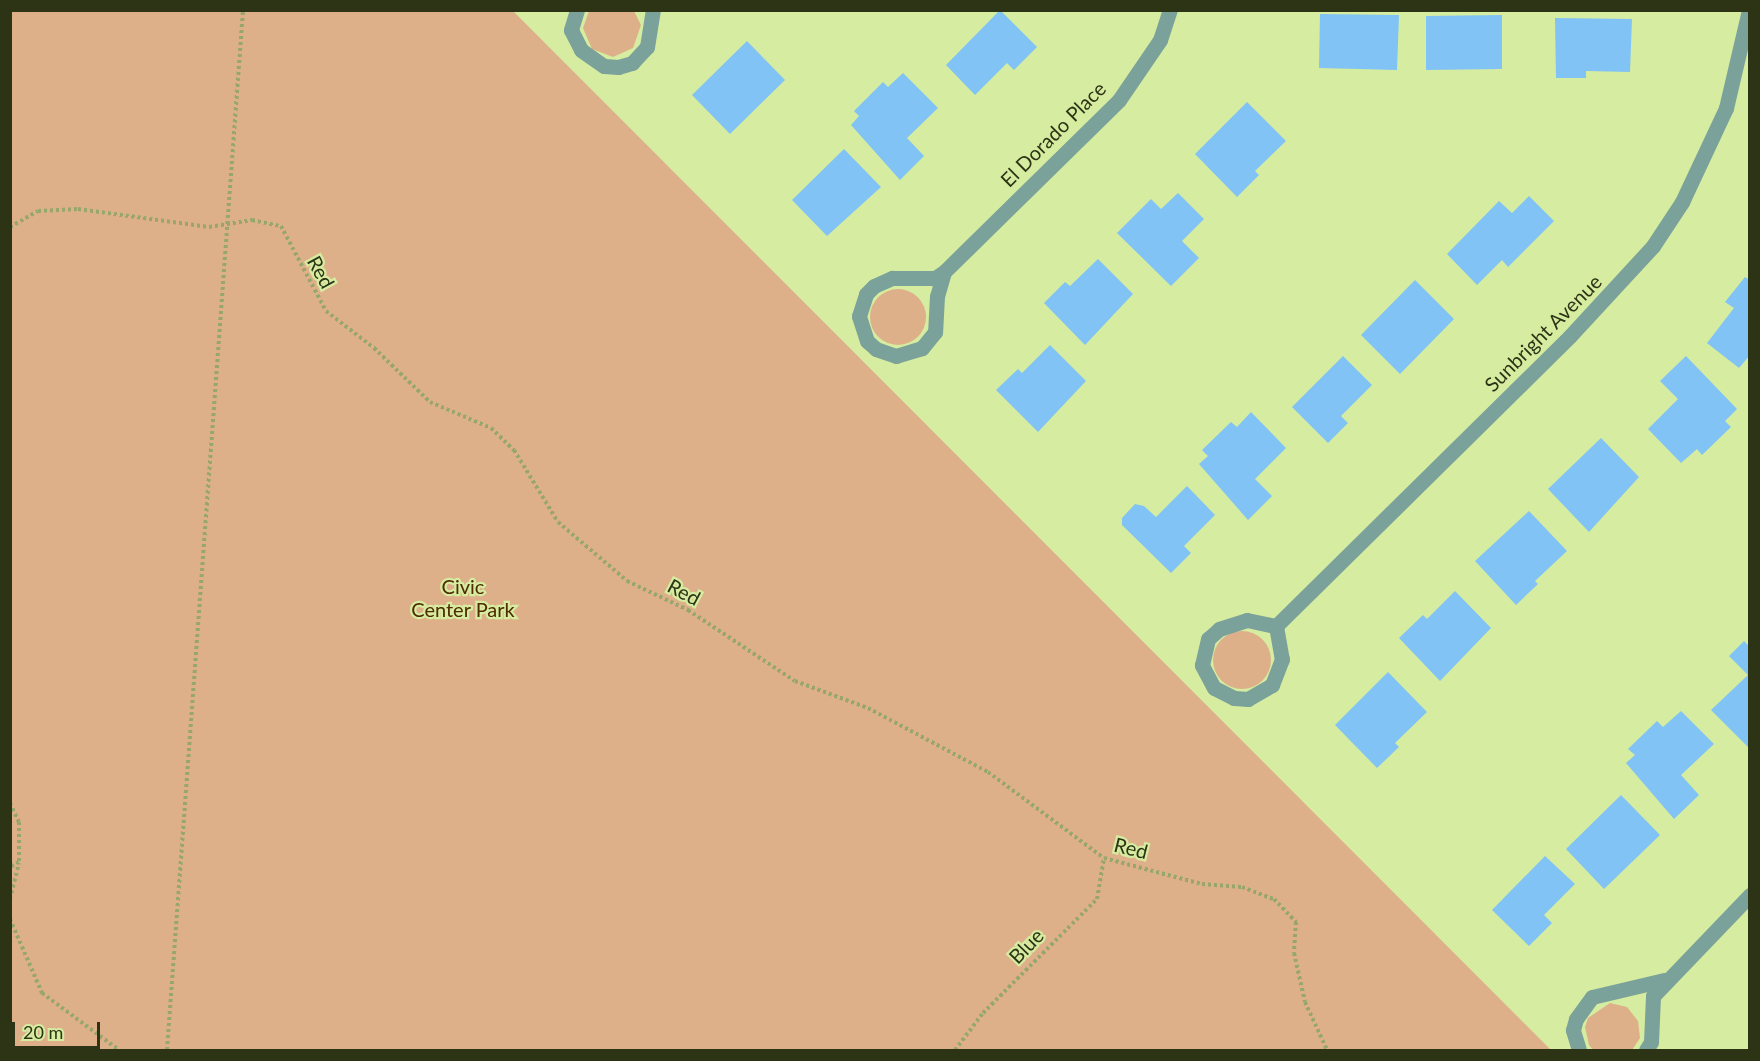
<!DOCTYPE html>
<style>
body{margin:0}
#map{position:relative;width:1760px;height:1061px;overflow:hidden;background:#d6eca0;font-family:Lato,sans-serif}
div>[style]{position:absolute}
.green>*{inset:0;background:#deb089}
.round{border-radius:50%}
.building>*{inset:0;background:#80c3f4}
.path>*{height:4px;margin-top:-2px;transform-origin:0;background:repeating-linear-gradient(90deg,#96a66c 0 3px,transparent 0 6px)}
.minor>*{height:15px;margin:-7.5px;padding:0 7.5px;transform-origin:7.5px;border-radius:7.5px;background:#7ba29a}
span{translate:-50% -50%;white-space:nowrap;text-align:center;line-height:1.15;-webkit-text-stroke:4.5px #d6eca0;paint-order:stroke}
.street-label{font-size:20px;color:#2d3416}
.park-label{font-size:20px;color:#502a00}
.frame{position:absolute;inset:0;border:12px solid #2d3416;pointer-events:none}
.scale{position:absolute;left:12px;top:1022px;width:88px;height:27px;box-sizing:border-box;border:3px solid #2d3416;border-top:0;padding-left:8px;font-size:18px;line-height:21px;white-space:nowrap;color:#2d3416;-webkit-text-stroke:4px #d6eca0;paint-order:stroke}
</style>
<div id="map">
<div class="green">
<div style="clip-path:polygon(10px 11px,513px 11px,1551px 1050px,11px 1050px)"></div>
<div style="clip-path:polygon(589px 11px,634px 11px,641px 25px,633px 48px,613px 57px,592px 49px,583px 28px)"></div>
<div class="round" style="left:870px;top:289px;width:56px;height:56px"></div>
<div class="round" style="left:1213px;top:631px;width:58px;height:58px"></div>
<div style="clip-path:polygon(1610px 1003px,1627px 1007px,1638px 1021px,1640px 1038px,1632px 1050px,1593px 1050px,1589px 1045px,1585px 1027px,1588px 1018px)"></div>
</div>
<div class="building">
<div style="clip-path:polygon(1000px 10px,1037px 47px,1014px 70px,1007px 63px,975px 95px,946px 65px)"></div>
<div style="clip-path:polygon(1320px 14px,1399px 15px,1397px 70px,1319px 68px)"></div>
<div style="clip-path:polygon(1502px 15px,1502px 69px,1426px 70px,1426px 16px)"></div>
<div style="clip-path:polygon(1555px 18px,1632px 19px,1630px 72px,1586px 71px,1586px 78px,1556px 78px)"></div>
<div style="clip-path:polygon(747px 41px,785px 80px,730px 134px,692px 95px)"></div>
<div style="clip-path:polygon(903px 73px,938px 108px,907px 138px,924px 156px,900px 180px,851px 125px,859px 116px,854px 111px,883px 82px,888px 87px)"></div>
<div style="clip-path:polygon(1247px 102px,1286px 141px,1255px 171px,1259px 175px,1237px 197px,1195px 154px)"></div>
<div style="clip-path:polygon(844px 149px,881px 187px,827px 236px,792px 200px)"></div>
<div style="clip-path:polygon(1178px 193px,1204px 219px,1182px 241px,1199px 258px,1171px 286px,1117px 233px,1151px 199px,1161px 209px)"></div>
<div style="clip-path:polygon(1529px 196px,1554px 221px,1508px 267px,1502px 260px,1477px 285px,1447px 254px,1499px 201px,1512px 213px)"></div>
<div style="clip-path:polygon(1098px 259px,1133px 294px,1085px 345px,1044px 303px,1065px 282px,1070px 286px)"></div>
<div style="clip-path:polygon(1745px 277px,1750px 280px,1750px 355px,1739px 368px,1707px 343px,1734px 308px,1725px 302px)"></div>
<div style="clip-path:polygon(1415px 280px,1454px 319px,1400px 374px,1361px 335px)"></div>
<div style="clip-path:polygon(1050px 345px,1086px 381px,1038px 432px,996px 390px,1018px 369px,1022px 373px)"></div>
<div style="clip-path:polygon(1343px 356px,1372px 385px,1341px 416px,1348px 423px,1328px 443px,1292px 407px)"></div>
<div style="clip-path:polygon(1686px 356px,1737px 409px,1725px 421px,1731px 427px,1702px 455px,1697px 449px,1681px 463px,1648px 429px,1678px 399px,1660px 381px)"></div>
<div style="clip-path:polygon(1251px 412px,1286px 448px,1255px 479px,1272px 496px,1248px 520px,1199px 464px,1208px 456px,1202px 450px,1231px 422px,1237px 427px)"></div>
<div style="clip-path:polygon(1601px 438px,1639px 477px,1589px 532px,1548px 489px)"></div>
<div style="clip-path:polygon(1187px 486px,1215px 515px,1184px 546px,1191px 553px,1171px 573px,1122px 525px,1122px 518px,1135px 504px,1144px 506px,1156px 517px)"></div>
<div style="clip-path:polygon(1529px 511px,1567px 551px,1535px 581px,1538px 584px,1516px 605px,1475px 561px)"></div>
<div style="clip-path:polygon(1455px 591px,1491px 628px,1440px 681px,1399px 638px,1423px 615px,1427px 619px)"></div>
<div style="clip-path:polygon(1744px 641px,1750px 647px,1748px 747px,1711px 710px,1748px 675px,1729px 656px)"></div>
<div style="clip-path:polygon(1388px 672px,1427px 712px,1395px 743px,1399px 747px,1377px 768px,1335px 725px)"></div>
<div style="clip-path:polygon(1681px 711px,1714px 744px,1681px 775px,1699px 795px,1674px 819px,1626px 763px,1635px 755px,1628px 749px,1657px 721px,1663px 727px)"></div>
<div style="clip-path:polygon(1621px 795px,1660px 835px,1604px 889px,1566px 849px)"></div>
<div style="clip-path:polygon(1545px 856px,1575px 884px,1544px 915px,1552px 923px,1529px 946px,1492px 910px)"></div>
</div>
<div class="path">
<div style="left:10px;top:227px;width:32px;rotate:-30deg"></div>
<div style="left:38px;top:211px;width:40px;rotate:-2.9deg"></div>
<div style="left:78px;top:209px;width:132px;rotate:7.8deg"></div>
<div style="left:209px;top:227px;width:44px;rotate:-9.2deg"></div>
<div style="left:252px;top:220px;width:30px;rotate:12deg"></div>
<div style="left:281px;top:226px;width:96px;rotate:62.1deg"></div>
<div style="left:326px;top:311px;width:61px;rotate:37.6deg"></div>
<div style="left:374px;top:348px;width:78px;rotate:44deg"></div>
<div style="left:430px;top:402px;width:66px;rotate:23.1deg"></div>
<div style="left:491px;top:428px;width:32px;rotate:44deg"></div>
<div style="left:514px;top:450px;width:84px;rotate:58.6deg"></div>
<div style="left:558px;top:522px;width:91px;rotate:40.5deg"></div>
<div style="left:627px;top:581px;width:68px;rotate:25.4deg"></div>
<div style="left:688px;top:610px;width:128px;rotate:33.6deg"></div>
<div style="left:795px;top:681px;width:78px;rotate:20.3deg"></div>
<div style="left:868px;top:708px;width:136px;rotate:28.1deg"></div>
<div style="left:988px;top:772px;width:144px;rotate:36.6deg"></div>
<div style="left:1104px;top:858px;width:101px;rotate:14.9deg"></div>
<div style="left:1202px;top:884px;width:40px;rotate:4.3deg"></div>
<div style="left:1242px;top:887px;width:34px;rotate:21deg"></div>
<div style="left:1274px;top:899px;width:32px;rotate:46deg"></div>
<div style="left:1296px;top:922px;width:31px;rotate:94deg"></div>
<div style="left:1294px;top:953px;width:50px;rotate:77.3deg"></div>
<div style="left:1305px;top:1002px;width:53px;rotate:65.4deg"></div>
<div style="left:10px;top:803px;width:21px;rotate:65deg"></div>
<div style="left:19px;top:822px;width:40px;rotate:90deg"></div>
<div style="left:19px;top:862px;width:10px;rotate:151deg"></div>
<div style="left:10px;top:899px;width:37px;rotate:-76deg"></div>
<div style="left:10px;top:919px;width:81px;rotate:66.6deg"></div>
<div style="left:42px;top:993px;width:96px;rotate:36.5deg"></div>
<div style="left:167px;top:1050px;width:1043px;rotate:-85.82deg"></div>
<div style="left:955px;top:1050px;width:46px;rotate:-52.9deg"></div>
<div style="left:983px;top:1013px;width:161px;rotate:-45deg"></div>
<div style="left:1097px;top:899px;width:42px;rotate:-80.3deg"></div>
</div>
<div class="minor">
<div style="left:577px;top:10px;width:21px;rotate:107deg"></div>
<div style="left:571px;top:30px;width:22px;rotate:63deg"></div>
<div style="left:581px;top:50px;width:28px;rotate:35deg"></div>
<div style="left:604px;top:66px;width:14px;rotate:4deg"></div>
<div style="left:618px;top:67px;width:15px;rotate:-16deg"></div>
<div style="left:632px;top:63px;width:22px;rotate:-47deg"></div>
<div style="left:647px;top:47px;width:37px;rotate:-81deg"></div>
<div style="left:944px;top:272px;width:25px;rotate:106deg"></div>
<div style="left:937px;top:296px;width:36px;rotate:93deg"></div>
<div style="left:935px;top:332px;width:21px;rotate:129deg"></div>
<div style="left:922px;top:348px;width:27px;rotate:163deg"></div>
<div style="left:896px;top:356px;width:21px;rotate:-161deg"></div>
<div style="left:876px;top:349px;width:12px;rotate:-138deg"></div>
<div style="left:867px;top:341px;width:26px;rotate:-108deg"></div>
<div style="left:859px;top:316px;width:23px;rotate:-72deg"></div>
<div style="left:866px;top:294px;width:11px;rotate:-45deg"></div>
<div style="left:874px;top:286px;width:20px;rotate:-24deg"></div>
<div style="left:892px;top:278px;width:43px"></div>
<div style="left:935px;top:278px;width:11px;rotate:-34deg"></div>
<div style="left:944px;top:272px;width:245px;rotate:-44.5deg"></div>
<div style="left:1119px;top:100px;width:73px;rotate:-55.7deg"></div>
<div style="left:1160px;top:40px;width:32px;rotate:-72deg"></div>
<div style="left:1247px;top:620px;width:30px;rotate:12deg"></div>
<div style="left:1276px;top:626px;width:34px;rotate:80deg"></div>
<div style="left:1282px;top:659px;width:28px;rotate:111deg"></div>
<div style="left:1272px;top:685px;width:28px;rotate:150deg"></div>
<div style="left:1248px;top:699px;width:14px;rotate:-176deg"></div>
<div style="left:1234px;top:698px;width:22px;rotate:-153deg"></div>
<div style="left:1214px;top:688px;width:26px;rotate:-118deg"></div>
<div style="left:1202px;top:665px;width:27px;rotate:-77deg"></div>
<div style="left:1208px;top:639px;width:15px;rotate:-42deg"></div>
<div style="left:1219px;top:629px;width:29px;rotate:-18deg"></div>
<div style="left:1276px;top:626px;width:413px;rotate:-44.6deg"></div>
<div style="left:1570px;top:336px;width:122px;rotate:-47.3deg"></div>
<div style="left:1653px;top:246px;width:53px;rotate:-56.6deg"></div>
<div style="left:1682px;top:202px;width:104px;rotate:-64.9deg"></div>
<div style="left:1726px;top:108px;width:101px;rotate:-76.8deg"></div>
<div style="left:1579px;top:1050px;width:21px;rotate:-107deg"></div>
<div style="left:1573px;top:1030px;width:11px;rotate:-75deg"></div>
<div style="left:1576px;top:1019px;width:27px;rotate:-54deg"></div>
<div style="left:1592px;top:997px;width:74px;rotate:-13.3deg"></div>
<div style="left:1646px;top:1050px;width:9px;rotate:-58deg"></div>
<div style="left:1651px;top:1042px;width:46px;rotate:-87.5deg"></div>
<div style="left:1653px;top:996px;width:140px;rotate:-46.2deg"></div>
</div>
<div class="street-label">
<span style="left:1053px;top:134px;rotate:-45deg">El Dorado Place</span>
<span style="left:321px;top:272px;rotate:61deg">Red</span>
<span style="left:1543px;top:333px;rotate:-45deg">Sunbright Avenue</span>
<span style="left:684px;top:592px;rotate:28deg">Red</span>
<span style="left:1131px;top:848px;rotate:14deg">Red</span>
<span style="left:1026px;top:946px;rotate:-46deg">Blue</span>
</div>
<div class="park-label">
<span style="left:463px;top:598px">Civic<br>Center Park</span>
</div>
<div class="frame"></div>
<div class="scale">20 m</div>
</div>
